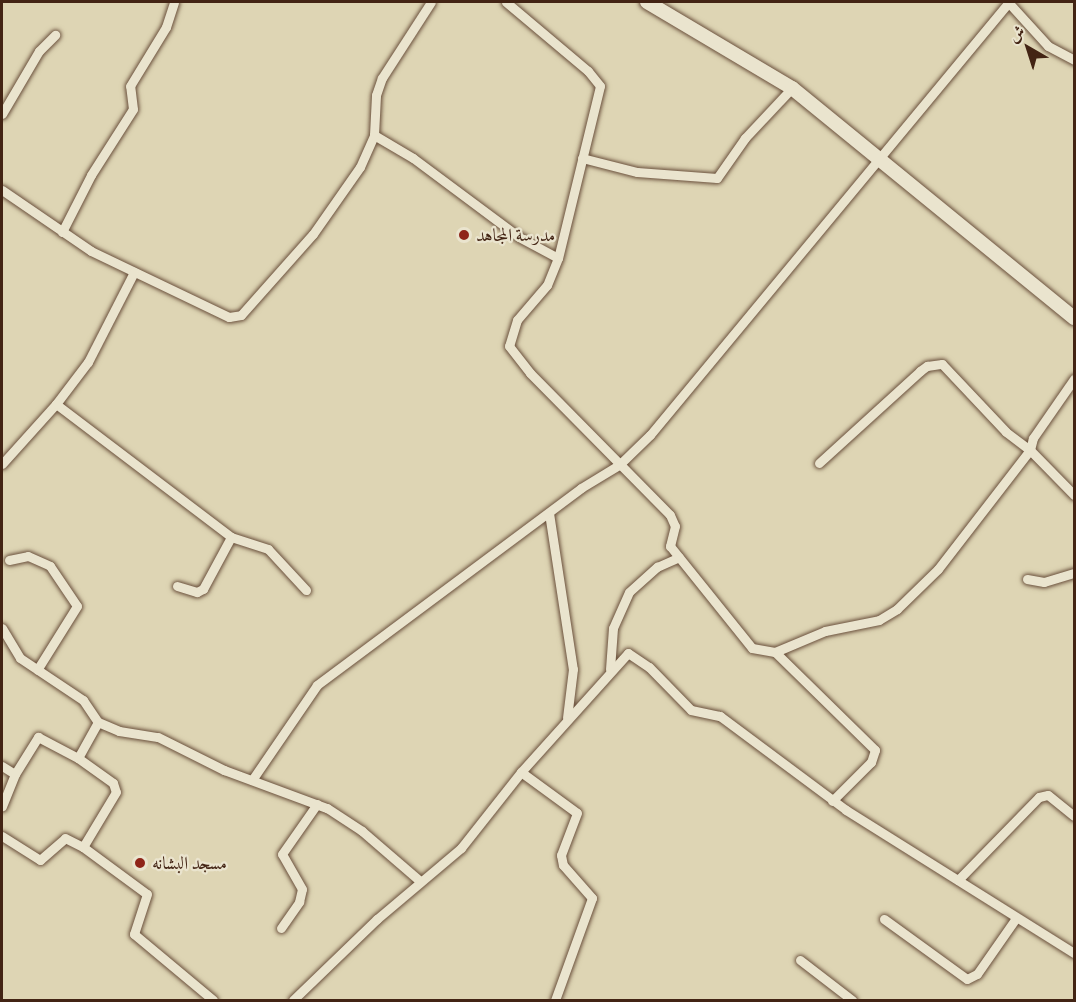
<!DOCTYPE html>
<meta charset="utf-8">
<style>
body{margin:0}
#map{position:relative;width:1076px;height:1002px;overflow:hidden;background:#ded5b4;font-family:Alegreya,Amiri,serif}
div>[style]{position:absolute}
.roads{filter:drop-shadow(0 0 2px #6a503c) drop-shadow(0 0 2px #6a503c)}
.street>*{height:9px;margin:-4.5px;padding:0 4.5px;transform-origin:4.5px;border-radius:4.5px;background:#eae4ce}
.secondary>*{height:14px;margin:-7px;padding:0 7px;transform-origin:7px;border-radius:7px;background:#eae4ce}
.dots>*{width:16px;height:16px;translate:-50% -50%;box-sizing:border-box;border:3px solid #eae4ce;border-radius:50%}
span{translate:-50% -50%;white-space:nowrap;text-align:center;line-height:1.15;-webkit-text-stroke:4.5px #eae4ce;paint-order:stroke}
.poi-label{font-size:18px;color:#432414}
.left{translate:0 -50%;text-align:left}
.frame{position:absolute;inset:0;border:3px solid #432414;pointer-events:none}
.north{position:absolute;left:998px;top:18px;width:60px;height:60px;-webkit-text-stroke:4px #eae4ce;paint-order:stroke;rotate:321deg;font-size:16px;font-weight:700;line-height:24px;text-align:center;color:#432414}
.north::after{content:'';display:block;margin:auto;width:21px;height:27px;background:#432414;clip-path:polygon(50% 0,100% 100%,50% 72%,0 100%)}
</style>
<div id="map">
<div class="roads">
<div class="street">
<div style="left:506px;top:2px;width:107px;rotate:40.1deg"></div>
<div style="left:588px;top:71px;width:19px;rotate:51deg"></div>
<div style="left:600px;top:86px;width:177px;rotate:103.7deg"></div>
<div style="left:558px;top:258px;width:29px;rotate:112deg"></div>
<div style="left:547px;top:285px;width:46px;rotate:130.6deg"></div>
<div style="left:517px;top:320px;width:27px;rotate:107deg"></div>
<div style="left:509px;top:346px;width:34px;rotate:52deg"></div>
<div style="left:530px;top:373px;width:199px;rotate:45.4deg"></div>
<div style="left:670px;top:515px;width:12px;rotate:66deg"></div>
<div style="left:675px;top:526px;width:21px;rotate:104deg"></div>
<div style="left:670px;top:546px;width:131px;rotate:51.2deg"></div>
<div style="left:752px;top:648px;width:23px;rotate:10deg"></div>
<div style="left:775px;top:652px;width:54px;rotate:-22.8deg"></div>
<div style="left:825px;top:631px;width:55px;rotate:-11.5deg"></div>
<div style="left:879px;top:620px;width:21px;rotate:-31deg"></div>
<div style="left:897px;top:609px;width:57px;rotate:-44.3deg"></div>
<div style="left:938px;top:569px;width:150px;rotate:-52.3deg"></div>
<div style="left:1030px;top:450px;width:12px;rotate:-76deg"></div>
<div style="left:1033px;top:438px;width:72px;rotate:-55.2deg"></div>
<div style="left:1008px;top:2px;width:59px;rotate:47.7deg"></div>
<div style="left:1048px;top:46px;width:30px;rotate:28deg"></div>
<div style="left:2px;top:114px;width:73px;rotate:-59.6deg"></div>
<div style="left:39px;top:51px;width:23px;rotate:-45deg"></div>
<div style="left:374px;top:135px;width:45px;rotate:30.5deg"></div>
<div style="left:413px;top:158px;width:132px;rotate:36.7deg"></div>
<div style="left:519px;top:237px;width:44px;rotate:28.3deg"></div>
<div style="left:582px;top:158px;width:57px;rotate:14.3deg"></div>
<div style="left:637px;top:172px;width:80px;rotate:4.3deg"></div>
<div style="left:717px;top:178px;width:49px;rotate:-55deg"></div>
<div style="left:745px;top:138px;width:69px;rotate:-46.8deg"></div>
<div style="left:2px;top:190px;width:108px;rotate:34.4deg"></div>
<div style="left:91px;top:251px;width:153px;rotate:25.6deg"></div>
<div style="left:229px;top:317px;width:12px;rotate:-9deg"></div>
<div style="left:241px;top:315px;width:108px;rotate:-48.4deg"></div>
<div style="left:313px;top:234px;width:82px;rotate:-55deg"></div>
<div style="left:360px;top:167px;width:35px;rotate:-66deg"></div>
<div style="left:374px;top:135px;width:40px;rotate:-87.1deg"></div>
<div style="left:376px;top:95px;width:18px;rotate:-71deg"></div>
<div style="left:382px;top:78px;width:90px;rotate:-57.2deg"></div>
<div style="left:62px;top:232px;width:64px;rotate:-63deg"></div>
<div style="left:91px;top:175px;width:78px;rotate:-57.5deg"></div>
<div style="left:133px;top:109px;width:23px;rotate:-97deg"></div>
<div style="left:130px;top:86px;width:69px;rotate:-58.6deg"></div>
<div style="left:166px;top:27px;width:26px;rotate:-72deg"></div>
<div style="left:56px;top:404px;width:220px;rotate:37.2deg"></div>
<div style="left:231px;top:537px;width:39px;rotate:18deg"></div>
<div style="left:268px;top:549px;width:56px;rotate:47.2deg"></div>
<div style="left:819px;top:463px;width:137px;rotate:-42.3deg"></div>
<div style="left:920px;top:371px;width:9px;rotate:-36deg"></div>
<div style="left:927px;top:366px;width:15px;rotate:-8deg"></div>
<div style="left:942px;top:364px;width:93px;rotate:46.7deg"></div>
<div style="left:1006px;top:432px;width:30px;rotate:37deg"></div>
<div style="left:1030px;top:450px;width:63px;rotate:45.6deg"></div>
<div style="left:2px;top:464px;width:81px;rotate:-48deg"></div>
<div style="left:56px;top:404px;width:53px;rotate:-52.7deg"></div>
<div style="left:88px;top:362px;width:101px;rotate:-62.9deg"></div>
<div style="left:549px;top:513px;width:158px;rotate:81.3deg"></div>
<div style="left:573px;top:669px;width:49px;rotate:97deg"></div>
<div style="left:9px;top:560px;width:19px;rotate:-12deg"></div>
<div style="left:28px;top:556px;width:24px;rotate:24deg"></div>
<div style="left:50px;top:566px;width:48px;rotate:56deg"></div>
<div style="left:77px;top:606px;width:75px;rotate:122deg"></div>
<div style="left:1027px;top:579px;width:17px;rotate:10deg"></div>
<div style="left:1044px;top:582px;width:31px;rotate:-17deg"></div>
<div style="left:177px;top:586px;width:21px;rotate:17deg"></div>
<div style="left:197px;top:592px;width:7px;rotate:-27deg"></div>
<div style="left:203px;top:589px;width:59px;rotate:-61.7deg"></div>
<div style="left:2px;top:628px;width:35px;rotate:59deg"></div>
<div style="left:20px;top:658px;width:76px;rotate:33.7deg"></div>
<div style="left:83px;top:700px;width:27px;rotate:56deg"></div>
<div style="left:98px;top:722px;width:23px;rotate:23deg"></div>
<div style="left:119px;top:731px;width:39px;rotate:9deg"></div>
<div style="left:158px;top:737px;width:74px;rotate:26.6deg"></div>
<div style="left:224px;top:770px;width:110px;rotate:20.3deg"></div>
<div style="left:327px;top:808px;width:42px;rotate:33.3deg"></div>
<div style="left:362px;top:831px;width:77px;rotate:40.8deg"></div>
<div style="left:775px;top:652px;width:140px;rotate:44.4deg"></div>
<div style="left:875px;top:750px;width:13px;rotate:108deg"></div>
<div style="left:871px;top:762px;width:55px;rotate:135deg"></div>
<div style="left:610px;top:669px;width:41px;rotate:-85.8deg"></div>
<div style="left:613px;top:628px;width:39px;rotate:-66deg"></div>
<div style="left:629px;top:592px;width:38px;rotate:-42deg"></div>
<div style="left:657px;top:567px;width:24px;rotate:-24deg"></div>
<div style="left:98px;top:722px;width:41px;rotate:119.1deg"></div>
<div style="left:78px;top:758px;width:43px;rotate:35.5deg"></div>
<div style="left:113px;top:783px;width:9px;rotate:72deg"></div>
<div style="left:116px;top:792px;width:64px;rotate:121deg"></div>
<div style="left:83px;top:847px;width:79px;rotate:36.3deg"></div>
<div style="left:147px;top:894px;width:42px;rotate:108deg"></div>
<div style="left:134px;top:934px;width:103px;rotate:39.9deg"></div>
<div style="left:2px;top:766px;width:15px;rotate:32deg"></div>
<div style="left:15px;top:774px;width:35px;rotate:112deg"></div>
<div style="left:521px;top:772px;width:69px;rotate:36.2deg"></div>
<div style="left:577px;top:813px;width:45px;rotate:110.9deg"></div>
<div style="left:561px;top:855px;width:10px;rotate:79deg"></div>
<div style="left:563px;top:865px;width:44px;rotate:48.7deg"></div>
<div style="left:592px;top:898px;width:109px;rotate:109.9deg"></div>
<div style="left:15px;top:774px;width:44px;rotate:-58.1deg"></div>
<div style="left:38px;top:737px;width:45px;rotate:27.7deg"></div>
<div style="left:252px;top:780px;width:115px;rotate:-55.6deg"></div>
<div style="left:317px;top:685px;width:329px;rotate:-36.7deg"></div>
<div style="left:581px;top:488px;width:44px;rotate:-31.2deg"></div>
<div style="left:619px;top:465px;width:43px;rotate:-44.1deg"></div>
<div style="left:650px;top:435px;width:562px;rotate:-50.34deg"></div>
<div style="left:2px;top:836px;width:45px;rotate:32.3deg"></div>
<div style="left:40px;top:860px;width:33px;rotate:-41deg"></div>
<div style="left:65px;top:838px;width:20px;rotate:27deg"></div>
<div style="left:958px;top:880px;width:116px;rotate:-45.7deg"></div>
<div style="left:1039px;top:797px;width:9px;rotate:-13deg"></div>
<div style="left:1048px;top:795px;width:33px;rotate:39deg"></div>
<div style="left:884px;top:919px;width:102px;rotate:35.9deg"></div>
<div style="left:967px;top:979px;width:11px;rotate:-27deg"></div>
<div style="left:977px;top:974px;width:68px;rotate:-55.1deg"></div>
<div style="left:281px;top:928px;width:32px;rotate:-55deg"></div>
<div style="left:299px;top:902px;width:13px;rotate:-77deg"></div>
<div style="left:302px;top:889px;width:40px;rotate:-119.7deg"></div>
<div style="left:282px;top:854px;width:61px;rotate:-55deg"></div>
<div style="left:800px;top:960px;width:66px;rotate:37.6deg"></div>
<div style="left:293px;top:1000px;width:117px;rotate:-44deg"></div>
<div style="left:377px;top:919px;width:110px;rotate:-40.2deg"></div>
<div style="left:461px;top:848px;width:97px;rotate:-51.7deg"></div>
<div style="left:521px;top:772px;width:160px;rotate:-48deg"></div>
<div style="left:628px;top:653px;width:25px;rotate:34deg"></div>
<div style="left:649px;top:667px;width:60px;rotate:45.7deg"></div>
<div style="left:691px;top:710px;width:30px;rotate:12deg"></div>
<div style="left:720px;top:716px;width:157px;rotate:36.7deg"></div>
<div style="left:846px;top:810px;width:269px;rotate:32.1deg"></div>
</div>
<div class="secondary">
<div style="left:647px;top:2px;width:169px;rotate:30.7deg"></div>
<div style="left:792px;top:88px;width:364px;rotate:39.2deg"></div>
</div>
</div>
<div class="dots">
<div style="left:464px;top:235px;background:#8f2418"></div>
<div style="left:140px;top:863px;background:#8f2418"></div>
</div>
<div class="poi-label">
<span class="left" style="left:476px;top:235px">مدرسة المجاهد</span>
<span class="left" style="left:152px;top:863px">مسجد البشانه</span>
</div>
<div class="frame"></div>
<div class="north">ش</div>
</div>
